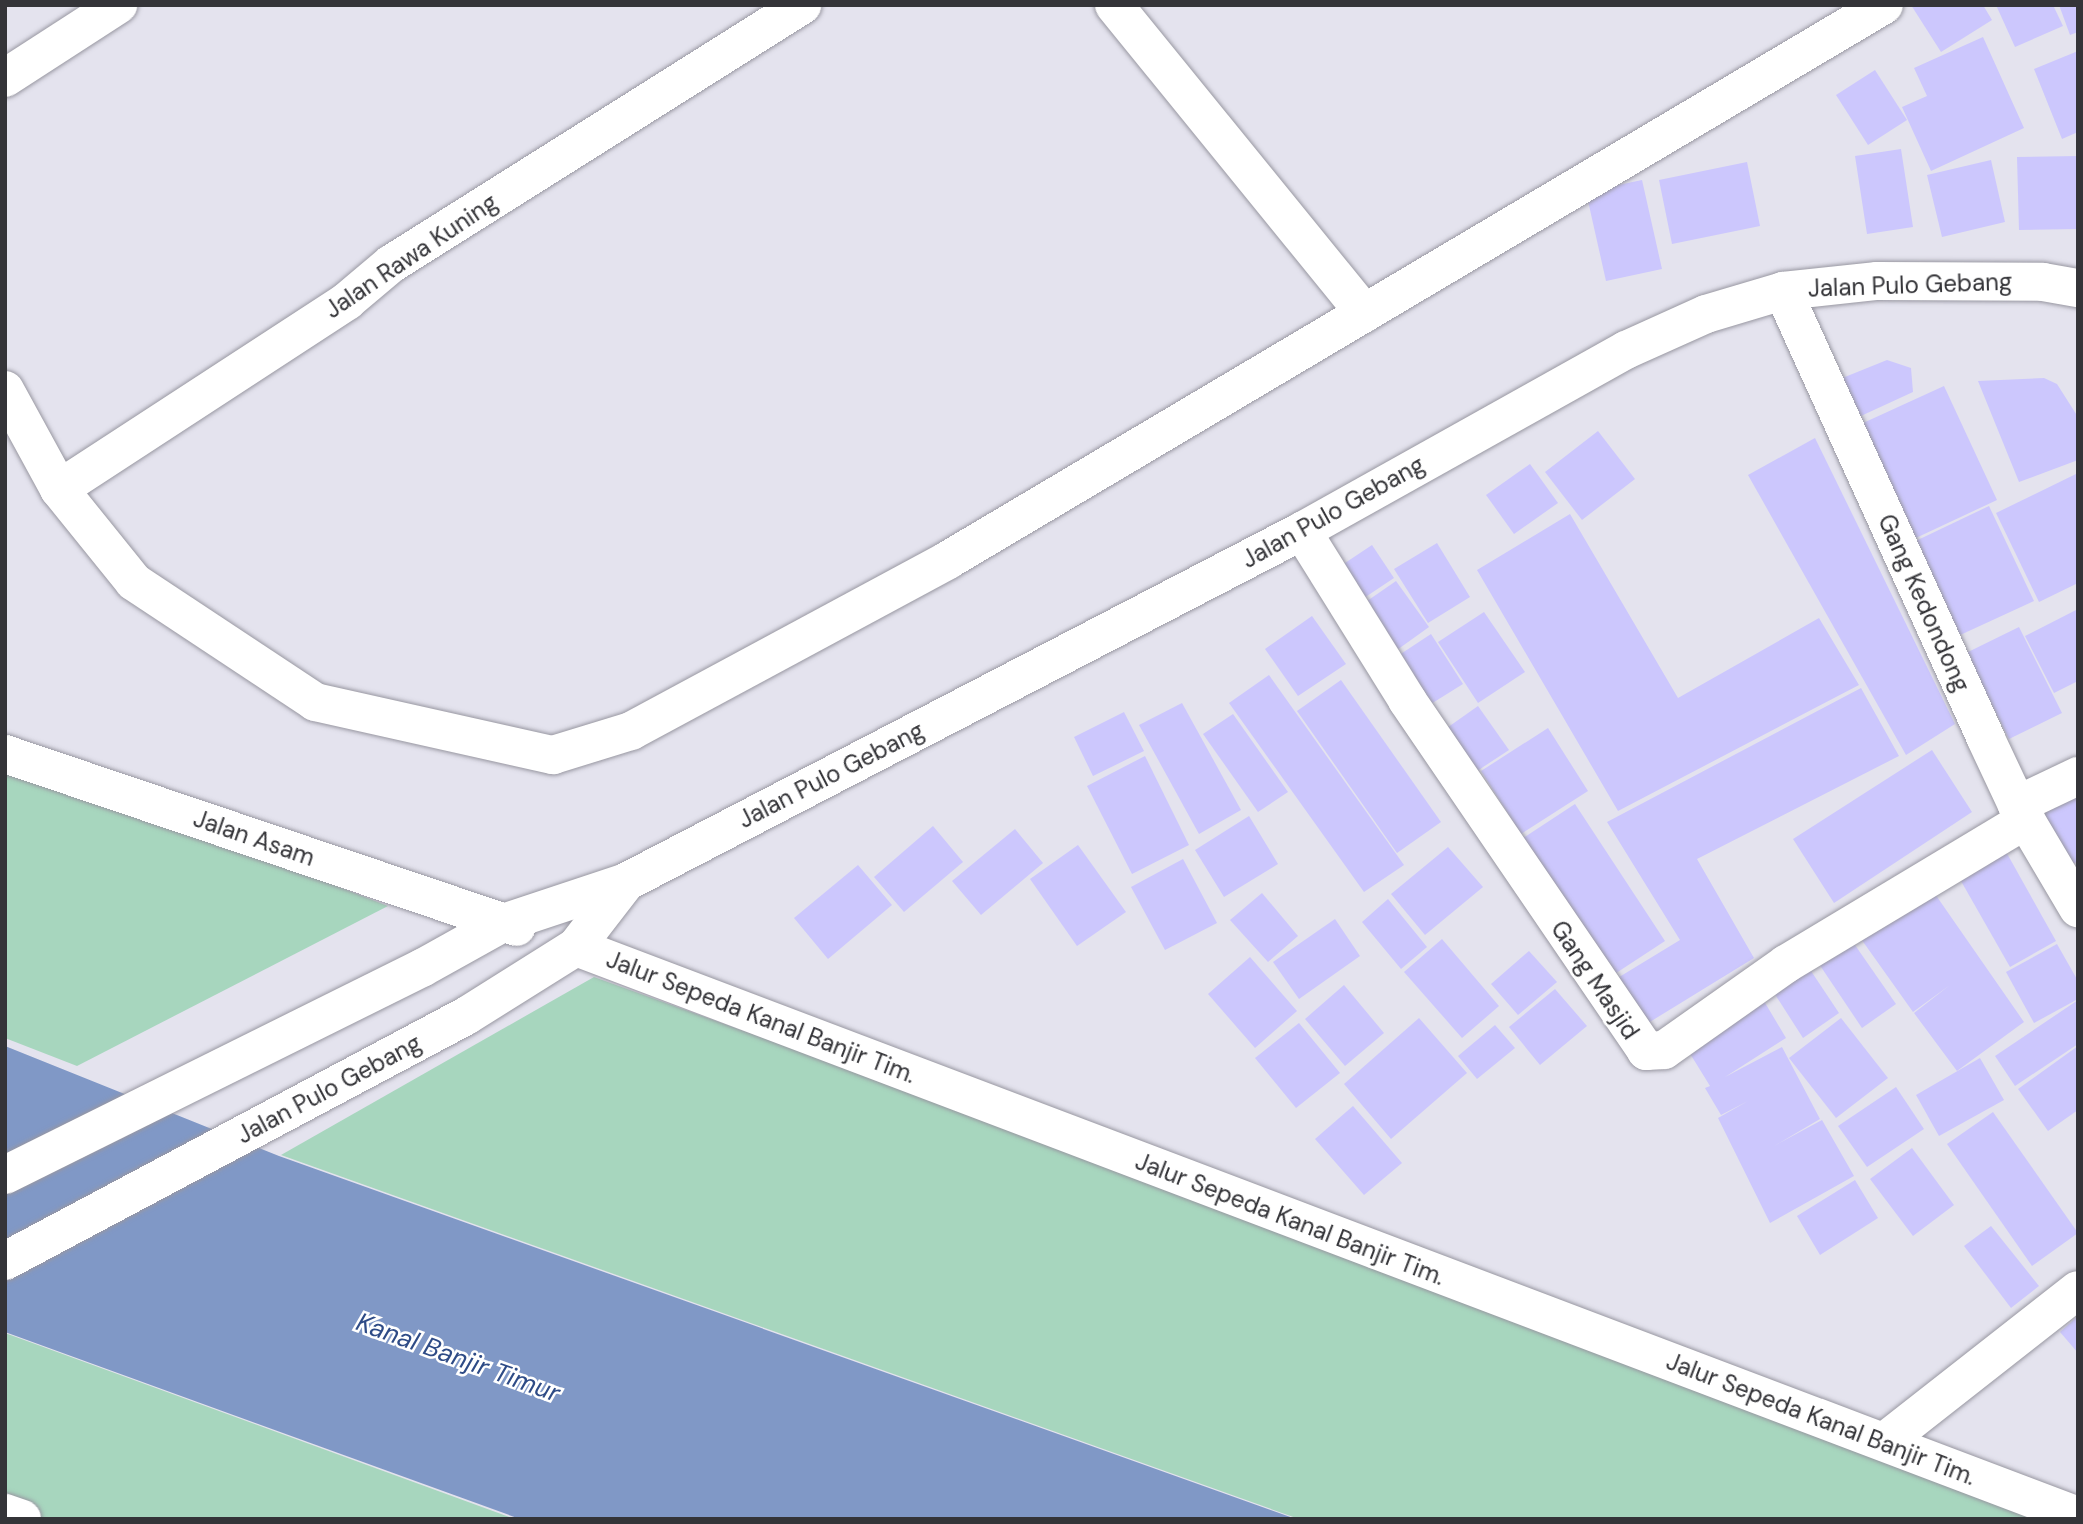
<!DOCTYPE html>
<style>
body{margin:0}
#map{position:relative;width:2083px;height:1524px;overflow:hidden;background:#e4e3ee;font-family:"DM Sans",sans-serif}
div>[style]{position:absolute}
.green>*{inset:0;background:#a7d6be}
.water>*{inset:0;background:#8098c6}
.building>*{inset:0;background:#ccc7fd}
.roads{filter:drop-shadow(0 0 2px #9897a1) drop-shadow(0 0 2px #9897a1)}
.street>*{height:38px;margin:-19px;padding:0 19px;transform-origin:19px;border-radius:19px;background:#fff}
.secondary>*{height:38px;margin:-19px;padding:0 19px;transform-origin:19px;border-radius:19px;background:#fff}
span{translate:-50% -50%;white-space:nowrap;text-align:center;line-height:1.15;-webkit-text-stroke:5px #fff;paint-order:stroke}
.street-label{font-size:24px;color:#343438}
.water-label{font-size:26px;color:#2e4b86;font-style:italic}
.frame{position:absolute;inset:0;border:7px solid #343438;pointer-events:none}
</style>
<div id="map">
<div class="green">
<div style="clip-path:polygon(5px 758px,388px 906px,77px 1066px,5px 1038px)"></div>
<div style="clip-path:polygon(594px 977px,1884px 1442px,2078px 1519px,1299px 1519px,281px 1155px)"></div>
<div style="clip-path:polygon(5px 1333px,515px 1519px,24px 1519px,5px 1512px)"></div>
</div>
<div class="water">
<div style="clip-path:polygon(5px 1046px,279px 1156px,1296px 1519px,520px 1519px,5px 1332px)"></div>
</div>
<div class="building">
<div style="clip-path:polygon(1911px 5px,1983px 5px,1992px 20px,1941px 52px)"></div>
<div style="clip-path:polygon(1996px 5px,2053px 5px,2063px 26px,2015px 47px)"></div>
<div style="clip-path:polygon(2059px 5px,2078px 5px,2078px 32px,2070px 35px)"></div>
<div style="clip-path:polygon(1983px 37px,2024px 128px,1931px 171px,1902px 107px,1927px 96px,1914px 68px)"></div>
<div style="clip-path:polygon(2078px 51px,2078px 132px,2062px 139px,2034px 69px)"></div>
<div style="clip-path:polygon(1875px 70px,1907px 120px,1868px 145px,1836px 95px)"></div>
<div style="clip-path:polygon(1901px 149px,1913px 227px,1867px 234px,1855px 156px)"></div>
<div style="clip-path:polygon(2078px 156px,2078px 229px,2019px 230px,2017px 157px)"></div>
<div style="clip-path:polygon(1991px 160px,2005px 222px,1942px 237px,1927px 175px)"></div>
<div style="clip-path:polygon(1747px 162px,1760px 226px,1672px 244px,1659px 180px)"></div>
<div style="clip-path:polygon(1642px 180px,1662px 269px,1606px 281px,1586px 192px)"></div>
<div style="clip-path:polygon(1887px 360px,1911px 368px,1913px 392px,1850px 421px,1835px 381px)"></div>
<div style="clip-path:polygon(2044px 378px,2057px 384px,2078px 417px,2078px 460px,2019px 482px,1978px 381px)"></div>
<div style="clip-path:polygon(1944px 386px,1997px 500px,1903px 544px,1850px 429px)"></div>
<div style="clip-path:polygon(1598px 431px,1635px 479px,1582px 520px,1545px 472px)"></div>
<div style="clip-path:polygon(1815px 438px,1955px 724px,1906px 755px,1748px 475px)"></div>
<div style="clip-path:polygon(1530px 464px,1558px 503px,1514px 534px,1486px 495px)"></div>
<div style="clip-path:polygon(2078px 473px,2078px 583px,2039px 602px,1996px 513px)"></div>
<div style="clip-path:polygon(1989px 506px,2034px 601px,1945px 642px,1901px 548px)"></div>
<div style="clip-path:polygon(1570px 514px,1678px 698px,1819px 618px,1859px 685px,1618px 811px,1477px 570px)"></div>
<div style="clip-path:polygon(1437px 543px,1470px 597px,1428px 623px,1394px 569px)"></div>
<div style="clip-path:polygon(1372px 545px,1394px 578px,1355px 604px,1333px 571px)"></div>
<div style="clip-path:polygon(1396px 581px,1429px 627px,1390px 655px,1357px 608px)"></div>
<div style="clip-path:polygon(2078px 609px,2078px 681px,2054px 693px,2025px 636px)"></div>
<div style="clip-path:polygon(1484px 612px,1525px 672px,1478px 703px,1438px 642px)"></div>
<div style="clip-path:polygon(1312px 616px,1346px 664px,1298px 696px,1265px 649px)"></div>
<div style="clip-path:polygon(2019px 627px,2062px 713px,2009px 739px,1966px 653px)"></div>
<div style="clip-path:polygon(1431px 634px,1463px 684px,1418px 712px,1387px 663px)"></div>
<div style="clip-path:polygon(1269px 675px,1404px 865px,1364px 892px,1229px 703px)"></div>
<div style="clip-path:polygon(1341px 680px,1441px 822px,1397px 853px,1297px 711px)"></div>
<div style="clip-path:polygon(1861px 688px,1899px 756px,1697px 859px,1754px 958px,1640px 1028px,1611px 982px,1680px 940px,1607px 822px)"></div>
<div style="clip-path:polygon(1182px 703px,1241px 810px,1199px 834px,1139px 725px)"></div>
<div style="clip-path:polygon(1478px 706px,1509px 750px,1474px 773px,1444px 730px)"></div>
<div style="clip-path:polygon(1124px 712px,1144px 751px,1093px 776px,1074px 737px)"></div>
<div style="clip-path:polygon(1233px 714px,1288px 792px,1258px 812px,1203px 734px)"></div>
<div style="clip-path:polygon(1548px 728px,1588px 791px,1521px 834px,1481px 771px)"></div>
<div style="clip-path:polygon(1932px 750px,1972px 812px,1834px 903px,1793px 839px)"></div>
<div style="clip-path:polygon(1145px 756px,1189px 845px,1132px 874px,1087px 786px)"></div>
<div style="clip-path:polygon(2078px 785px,2078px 861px,2065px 869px,2030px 816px)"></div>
<div style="clip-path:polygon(1575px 804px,1665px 941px,1604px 981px,1514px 844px)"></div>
<div style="clip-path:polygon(1249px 816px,1278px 864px,1224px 897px,1195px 850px)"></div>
<div style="clip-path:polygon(933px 826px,963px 862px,904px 912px,874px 877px)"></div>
<div style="clip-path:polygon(1015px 829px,1043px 863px,981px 915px,952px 881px)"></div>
<div style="clip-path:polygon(2000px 841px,2056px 941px,2010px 967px,1953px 867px)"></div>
<div style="clip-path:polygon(1078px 845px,1126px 912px,1077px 946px,1030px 879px)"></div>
<div style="clip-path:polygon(1448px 847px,1483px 887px,1425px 935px,1391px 894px)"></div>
<div style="clip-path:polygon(1183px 859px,1217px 923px,1165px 950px,1131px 887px)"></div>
<div style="clip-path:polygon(858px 865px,892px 905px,828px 959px,794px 918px)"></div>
<div style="clip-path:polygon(1926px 881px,2024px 1022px,1957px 1071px,1914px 1013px,1950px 985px,1913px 1012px,1854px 929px)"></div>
<div style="clip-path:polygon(1262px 893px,1298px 936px,1268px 962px,1230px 920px)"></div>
<div style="clip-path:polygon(1388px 899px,1427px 947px,1401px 969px,1362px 922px)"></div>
<div style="clip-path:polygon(1335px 919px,1360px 956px,1299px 999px,1273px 962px)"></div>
<div style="clip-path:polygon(1848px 935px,1896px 1004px,1862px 1028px,1815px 958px)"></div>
<div style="clip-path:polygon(1442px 939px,1499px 1006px,1462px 1038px,1404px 972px)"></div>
<div style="clip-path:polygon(2057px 944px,2078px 981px,2078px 999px,2034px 1023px,2006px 972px)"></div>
<div style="clip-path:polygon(1529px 951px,1557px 982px,1518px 1015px,1491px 984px)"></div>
<div style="clip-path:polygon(1250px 957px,1297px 1011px,1255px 1048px,1208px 994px)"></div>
<div style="clip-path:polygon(1803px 959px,1839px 1013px,1803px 1038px,1767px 982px)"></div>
<div style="clip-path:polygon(1344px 985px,1384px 1033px,1345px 1066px,1305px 1019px)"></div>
<div style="clip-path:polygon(1555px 989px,1587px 1026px,1540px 1065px,1509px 1027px)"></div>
<div style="clip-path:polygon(1758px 991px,1786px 1038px,1725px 1077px,1782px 1047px,1820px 1119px,1774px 1146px,1822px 1120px,1854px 1176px,1770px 1223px,1718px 1118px,1748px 1101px,1721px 1115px,1705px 1088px,1710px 1086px,1681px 1039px)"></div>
<div style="clip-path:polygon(2078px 1000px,2078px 1044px,2015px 1086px,1995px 1056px)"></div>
<div style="clip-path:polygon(1419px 1018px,1467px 1073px,1391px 1139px,1344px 1084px)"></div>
<div style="clip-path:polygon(1841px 1018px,1888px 1078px,1836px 1118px,1789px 1058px)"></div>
<div style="clip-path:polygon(1299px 1023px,1340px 1073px,1296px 1108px,1255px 1058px)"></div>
<div style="clip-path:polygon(1495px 1025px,1515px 1048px,1477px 1079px,1458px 1056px)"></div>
<div style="clip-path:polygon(2078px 1046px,2078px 1110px,2048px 1131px,2018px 1089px)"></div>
<div style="clip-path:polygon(1980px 1058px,2004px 1100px,1939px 1136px,1916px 1095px)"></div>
<div style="clip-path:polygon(1896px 1087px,1924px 1129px,1867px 1167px,1838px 1126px)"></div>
<div style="clip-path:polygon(1353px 1106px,1402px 1163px,1364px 1195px,1315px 1139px)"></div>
<div style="clip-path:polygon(1993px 1112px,2078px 1233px,2032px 1266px,1947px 1144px)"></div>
<div style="clip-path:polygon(1912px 1148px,1954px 1205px,1913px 1236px,1870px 1179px)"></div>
<div style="clip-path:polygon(1855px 1180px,1878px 1218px,1820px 1255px,1797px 1216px)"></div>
<div style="clip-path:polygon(1991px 1226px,2039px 1286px,2011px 1308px,1964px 1246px)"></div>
<div style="clip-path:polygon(2078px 1316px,2078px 1353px,2060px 1332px)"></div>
</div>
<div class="roads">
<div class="street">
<div style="left:1114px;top:5px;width:397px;rotate:50.9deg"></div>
<div style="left:5px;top:78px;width:135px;rotate:-32.9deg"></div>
<div style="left:1783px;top:291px;width:492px;rotate:65.6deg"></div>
<div style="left:1986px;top:739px;width:73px;rotate:64.8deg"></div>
<div style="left:2017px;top:805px;width:120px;rotate:59.4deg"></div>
<div style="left:5px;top:390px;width:113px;rotate:61.4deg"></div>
<div style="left:59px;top:489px;width:119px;rotate:51.1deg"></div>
<div style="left:134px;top:582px;width:217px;rotate:33.5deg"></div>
<div style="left:315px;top:702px;width:244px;rotate:12.6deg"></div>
<div style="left:553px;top:755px;width:82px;rotate:-17.1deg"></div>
<div style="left:631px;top:731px;width:360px;rotate:-28.3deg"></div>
<div style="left:948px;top:560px;width:1088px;rotate:-30.67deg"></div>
<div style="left:59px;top:489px;width:344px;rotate:-33.1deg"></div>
<div style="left:347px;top:301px;width:57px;rotate:-40.1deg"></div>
<div style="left:391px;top:264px;width:486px;rotate:-32.2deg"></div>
<div style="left:1302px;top:531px;width:199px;rotate:58.1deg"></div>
<div style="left:1407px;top:700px;width:425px;rotate:55.7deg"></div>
<div style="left:1646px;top:1051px;width:18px;rotate:-3deg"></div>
<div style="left:1664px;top:1050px;width:149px;rotate:-35.2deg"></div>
<div style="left:1786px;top:964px;width:280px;rotate:-31deg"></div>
<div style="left:2017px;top:805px;width:68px;rotate:-25.4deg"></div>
<div style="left:576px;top:947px;width:1606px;rotate:20.75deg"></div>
<div style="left:1884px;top:1442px;width:246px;rotate:-38.1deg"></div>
</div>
<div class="secondary">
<div style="left:5px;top:754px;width:540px;rotate:18.67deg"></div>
<div style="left:5px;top:1175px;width:466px;rotate:-26.4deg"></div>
<div style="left:422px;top:968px;width:93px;rotate:-29.1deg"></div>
<div style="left:503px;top:923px;width:130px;rotate:-18.4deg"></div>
<div style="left:626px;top:882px;width:762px;rotate:-27.44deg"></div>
<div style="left:1302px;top:531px;width:371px;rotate:-29.2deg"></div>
<div style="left:1626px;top:350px;width:88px;rotate:-24.2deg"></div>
<div style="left:1706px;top:314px;width:80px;rotate:-16.6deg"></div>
<div style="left:1783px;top:291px;width:95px;rotate:-6.1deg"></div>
<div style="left:1877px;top:281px;width:166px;rotate:0.3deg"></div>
<div style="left:2043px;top:282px;width:36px;rotate:10deg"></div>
<div style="left:5px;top:1261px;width:522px;rotate:-27.99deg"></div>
<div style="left:466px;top:1016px;width:130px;rotate:-32.1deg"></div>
<div style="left:576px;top:947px;width:82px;rotate:-52.4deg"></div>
<div style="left:5px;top:1513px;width:18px;rotate:19deg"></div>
</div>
</div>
<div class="street-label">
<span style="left:411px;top:256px;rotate:-34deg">Jalan Rawa Kuning</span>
<span style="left:1910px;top:285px;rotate:-2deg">Jalan Pulo Gebang</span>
<span style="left:1333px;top:512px;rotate:-29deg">Jalan Pulo Gebang</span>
<span style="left:1924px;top:603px;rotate:66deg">Gang Kedondong</span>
<span style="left:831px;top:775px;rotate:-27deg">Jalan Pulo Gebang</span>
<span style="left:254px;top:838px;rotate:19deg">Jalan Asam</span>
<span style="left:1595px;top:980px;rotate:56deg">Gang Masjid</span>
<span style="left:761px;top:1017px;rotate:21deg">Jalur Sepeda Kanal Banjir Tim.</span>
<span style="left:329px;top:1089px;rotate:-28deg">Jalan Pulo Gebang</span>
<span style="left:1290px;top:1219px;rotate:21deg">Jalur Sepeda Kanal Banjir Tim.</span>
<span style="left:1821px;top:1419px;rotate:21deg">Jalur Sepeda Kanal Banjir Tim.</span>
</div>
<div class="water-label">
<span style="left:458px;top:1358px;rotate:20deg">Kanal Banjir Timur</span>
</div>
<div class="frame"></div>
</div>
